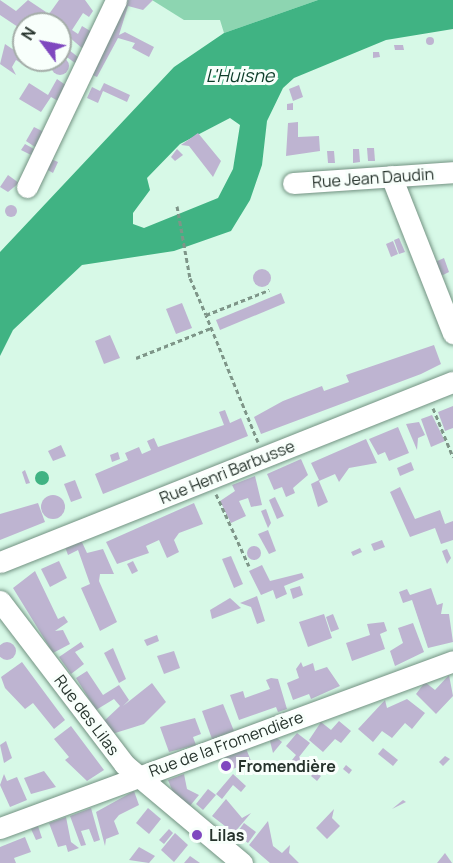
<!DOCTYPE html>
<meta charset="utf-8">
<style>
body{margin:0}
#map{position:relative;width:453px;height:863px;overflow:hidden;background:#d7f9e7;font-family:Manrope,sans-serif}
div>[style]{position:absolute}
.green>*{inset:0;background:#8dd5b1}
.water>*{inset:0;background:#40b383}
.round{border-radius:50%}
.building>*{inset:0;background:#beb4d1}
.path>*{height:3px;margin-top:-1.5px;transform-origin:0;background:repeating-linear-gradient(90deg,#7e9588 0 4.5px,transparent 0 7.5px)}
.roads{filter:drop-shadow(0 0 2px #739282) drop-shadow(0 0 2px #739282)}
.minor>*{height:21px;margin:-10.5px;padding:0 10.5px;transform-origin:10.5px;border-radius:10.5px;background:#fff}
.dots>*{width:16px;height:16px;translate:-50% -50%;box-sizing:border-box;border:3px solid #f8fffb;border-radius:50%}
span{translate:-50% -50%;white-space:nowrap;text-align:center;line-height:1.15;-webkit-text-stroke:6px #f8fffb;paint-order:stroke}
.street-label{font-size:16px;color:#26332c}
.poi-label{font-size:16px;color:#26332c;font-weight:700}
.left{translate:0 -50%;text-align:left}
.water-label{font-size:18px;color:#0d3e2a;font-style:italic}
.north{position:absolute;left:12px;top:12px;width:60px;height:60px;box-sizing:border-box;background:#f8fffb;border:2px solid #a4ada8;border-radius:50%;rotate:302deg;font-size:16px;font-weight:700;line-height:24px;text-align:center;color:#26332c}
.north::after{content:'';display:block;margin:auto;width:21px;height:27px;background:#7f48bf;clip-path:polygon(50% 0,100% 100%,50% 72%,0 100%)}
</style>
<div id="map">
<div class="green">
<div style="clip-path:polygon(152px 0,318px 0,224px 33px,220px 20px,184px 20px)"></div>
</div>
<div class="water">
<div style="clip-path:polygon(evenodd,318px 0,453px 0,453px 29px,386px 40px,294px 78px,283px 88px,267px 121px,262px 165px,250px 200px,231px 231px,174px 251px,82px 265px,13px 330px,0 356px,0 252px,174px 67px,224px 33px,318px 0,230px 118px,240px 125px,233px 169px,218px 198px,144px 228px,133px 224px,133px 213px,150px 190px,147px 178px,180px 144px,230px 118px)"></div>
<div class="round" style="left:35px;top:471px;width:14px;height:14px"></div>
</div>
<div class="building">
<div style="clip-path:polygon(0 0,16px 11px,28px 0,46px 12px,38px 24px,18px 27px,0 15px)"></div>
<div style="clip-path:polygon(59px 0,85px 0,93px 11px,89px 17px,83px 13px,72px 30px,78px 34px,82px 26px,92px 32px,83px 49px,54px 24px,57px 19px,49px 14px)"></div>
<div style="clip-path:polygon(119px 0,153px 0,143px 10px,128px 6px,119px 35px,125px 32px,154px 47px,149px 57px,132px 48px,135px 43px,118px 38px,97px 77px,86px 72px)"></div>
<div class="round" style="left:426px;top:37px;width:8px;height:8px"></div>
<div style="clip-path:polygon(60px 43px,78px 57px,75px 63px,60px 52px)"></div>
<div style="clip-path:polygon(5px 44px,33px 63px,29px 68px,16px 60px,12px 67px,16px 75px,0 64px)"></div>
<div style="clip-path:polygon(394px 45px,403px 45px,404px 50px,395px 50px)"></div>
<div style="clip-path:polygon(373px 52px,379px 52px,380px 57px,373px 58px)"></div>
<div class="round" style="left:51px;top:57px;width:18px;height:18px"></div>
<div style="clip-path:polygon(57px 79px,67px 86px,58px 101px,51px 97px,41px 112px,19px 99px,29px 83px,48px 95px)"></div>
<div style="clip-path:polygon(104px 83px,130px 95px,127px 102px,103px 91px,98px 103px,87px 98px,92px 87px,100px 91px)"></div>
<div style="clip-path:polygon(299px 85px,303px 97px,293px 101px,289px 89px)"></div>
<div style="clip-path:polygon(293px 103px,293px 110px,287px 110px,287px 104px)"></div>
<div style="clip-path:polygon(298px 122px,298px 137px,319px 136px,320px 151px,286px 156px,288px 123px)"></div>
<div style="clip-path:polygon(34px 127px,46px 133px,38px 149px,26px 141px)"></div>
<div style="clip-path:polygon(198px 133px,221px 161px,213px 177px,189px 146px,181px 145px)"></div>
<div style="clip-path:polygon(25px 144px,34px 149px,31px 155px,21px 150px)"></div>
<div style="clip-path:polygon(367px 148px,374px 148px,375px 161px,368px 161px)"></div>
<div style="clip-path:polygon(177px 149px,183px 155px,175px 161px,171px 157px)"></div>
<div style="clip-path:polygon(353px 149px,359px 149px,360px 162px,353px 163px)"></div>
<div style="clip-path:polygon(327px 151px,334px 151px,335px 163px,328px 163px)"></div>
<div style="clip-path:polygon(51px 159px,58px 162px,53px 173px,46px 169px)"></div>
<div style="clip-path:polygon(8px 175px,19px 183px,8px 192px,0 187px)"></div>
<div class="round" style="left:5px;top:205px;width:12px;height:12px"></div>
<div style="clip-path:polygon(399px 238px,405px 252px,399px 254px,394px 240px)"></div>
<div style="clip-path:polygon(393px 241px,398px 254px,391px 257px,386px 244px)"></div>
<div style="clip-path:polygon(444px 258px,449px 272px,441px 276px,435px 262px)"></div>
<div class="round" style="left:253px;top:269px;width:18px;height:18px"></div>
<div style="clip-path:polygon(281px 293px,285px 303px,220px 330px,216px 320px)"></div>
<div style="clip-path:polygon(182px 303px,192px 328px,176px 334px,166px 309px)"></div>
<div style="clip-path:polygon(110px 335px,120px 358px,104px 364px,95px 341px)"></div>
<div style="clip-path:polygon(434px 345px,441px 364px,421px 374px,261px 434px,254px 417px,283px 401px,322px 386px,324px 391px,349px 382px,346px 375px)"></div>
<div style="clip-path:polygon(453px 406px,453px 428px,445px 431px,438px 412px)"></div>
<div style="clip-path:polygon(225px 410px,230px 423px,241px 418px,248px 436px,103px 494px,95px 474px,128px 460px,125px 453px,139px 447px,142px 454px,151px 450px,147px 441px,154px 438px,158px 447px,224px 425px,219px 412px)"></div>
<div style="clip-path:polygon(432px 415px,445px 441px,431px 447px,421px 419px)"></div>
<div style="clip-path:polygon(419px 422px,425px 435px,418px 438px,417px 450px,406px 424px)"></div>
<div style="clip-path:polygon(398px 427px,409px 453px,389px 461px,385px 452px,378px 455px,369px 439px)"></div>
<div style="clip-path:polygon(366px 439px,377px 463px,349px 468px,339px 482px,335px 474px,319px 481px,328px 502px,318px 507px,311px 484px,319px 480px,311px 463px)"></div>
<div style="clip-path:polygon(61px 445px,66px 456px,53px 461px,48px 451px)"></div>
<div style="clip-path:polygon(118px 452px,120px 459px,112px 462px,110px 455px)"></div>
<div style="clip-path:polygon(301px 459px,308px 475px,293px 488px,295px 493px,286px 497px,282px 487px,274px 490px,267px 474px)"></div>
<div style="clip-path:polygon(411px 462px,414px 470px,400px 476px,397px 468px)"></div>
<div style="clip-path:polygon(25px 470px,30px 483px,26px 484px,22px 472px)"></div>
<div style="clip-path:polygon(255px 476px,262px 505px,251px 507px,248px 498px,239px 501px,246px 516px,231px 523px,220px 501px,235px 491px,232px 485px)"></div>
<div style="clip-path:polygon(75px 480px,82px 498px,71px 502px,64px 484px)"></div>
<div style="clip-path:polygon(400px 487px,415px 519px,440px 510px,445px 524px,453px 521px,453px 540px,441px 544px,435px 528px,410px 537px,390px 492px)"></div>
<div class="round" style="left:41px;top:495px;width:24px;height:24px"></div>
<div style="clip-path:polygon(275px 497px,284px 516px,277px 519px,269px 500px)"></div>
<div style="clip-path:polygon(38px 503px,45px 522px,0 540px,0 514px)"></div>
<div style="clip-path:polygon(194px 503px,203px 524px,179px 533px,174px 540px,179px 552px,167px 558px,159px 540px,146px 546px,149px 553px,117px 564px,106px 542px)"></div>
<div style="clip-path:polygon(266px 509px,271px 523px,268px 528px,261px 511px)"></div>
<div style="clip-path:polygon(268px 530px,276px 551px,269px 554px,258px 534px)"></div>
<div style="clip-path:polygon(81px 540px,87px 553px,103px 549px,114px 574px,100px 574px,99px 581px,117px 622px,100px 631px,81px 588px,90px 584px,78px 550px,68px 555px,65px 547px)"></div>
<div style="clip-path:polygon(382px 540px,385px 547px,374px 551px,371px 544px)"></div>
<div class="round" style="left:247px;top:546px;width:14px;height:14px"></div>
<div style="clip-path:polygon(360px 548px,362px 552px,353px 556px,351px 552px)"></div>
<div style="clip-path:polygon(447px 549px,451px 558px,447px 564px,442px 551px)"></div>
<div style="clip-path:polygon(231px 556px,243px 584px,234px 588px,222px 559px)"></div>
<div style="clip-path:polygon(59px 561px,67px 578px,50px 587px,41px 569px)"></div>
<div style="clip-path:polygon(133px 561px,138px 571px,132px 574px,127px 564px)"></div>
<div style="clip-path:polygon(262px 565px,270px 581px,302px 573px,304px 578px,284px 586px,287px 594px,276px 599px,273px 590px,261px 595px,249px 571px)"></div>
<div style="clip-path:polygon(35px 571px,58px 619px,64px 616px,68px 622px,55px 631px,63px 630px,70px 644px,53px 653px,13px 588px)"></div>
<div style="clip-path:polygon(300px 586px,303px 595px,293px 599px,290px 589px)"></div>
<div style="clip-path:polygon(431px 588px,437px 605px,443px 603px,441px 614px,449px 614px,453px 642px,428px 648px,412px 600px,403px 603px,399px 592px,407px 589px,410px 595px)"></div>
<div style="clip-path:polygon(257px 596px,265px 621px,257px 624px,251px 607px,240px 603px)"></div>
<div style="clip-path:polygon(230px 598px,241px 608px,212px 619px,210px 610px)"></div>
<div style="clip-path:polygon(324px 614px,332px 638px,308px 647px,299px 622px)"></div>
<div style="clip-path:polygon(333px 614px,339px 629px,331px 632px,326px 617px)"></div>
<div style="clip-path:polygon(384px 622px,387px 631px,380px 634px,385px 649px,352px 661px,346px 643px,370px 635px,367px 624px)"></div>
<div style="clip-path:polygon(413px 623px,424px 652px,395px 666px,390px 651px,403px 643px,398px 628px)"></div>
<div style="clip-path:polygon(157px 635px,159px 641px,147px 646px,144px 640px)"></div>
<div class="round" style="left:-2px;top:642px;width:18px;height:18px"></div>
<div style="clip-path:polygon(81px 642px,84px 647px,75px 652px,84px 664px,71px 674px,59px 657px)"></div>
<div style="clip-path:polygon(113px 648px,126px 679px,119px 683px,104px 653px)"></div>
<div style="clip-path:polygon(174px 651px,180px 668px,164px 674px,157px 656px)"></div>
<div style="clip-path:polygon(22px 662px,65px 720px,54px 729px,33px 703px,25px 709px,5px 688px,1px 677px)"></div>
<div style="clip-path:polygon(301px 662px,303px 667px,313px 663px,315px 671px,327px 667px,340px 686px,311px 699px,309px 694px,293px 700px,287px 683px,299px 678px,296px 669px)"></div>
<div style="clip-path:polygon(87px 671px,103px 695px,119px 685px,129px 700px,123px 706px,152px 683px,166px 702px,144px 724px,112px 734px,103px 722px,120px 706px,114px 699px,96px 710px,76px 678px)"></div>
<div style="clip-path:polygon(449px 675px,453px 696px,436px 714px,416px 694px,425px 682px,435px 690px)"></div>
<div style="clip-path:polygon(271px 678px,278px 679px,287px 709px,278px 712px,276px 707px,239px 720px,230px 695px,243px 691px,245px 698px,270px 689px,266px 680px)"></div>
<div style="clip-path:polygon(407px 699px,425px 713px,412px 729px,405px 723px,392px 738px,382px 731px,373px 742px,358px 729px,385px 700px,387px 708px)"></div>
<div style="clip-path:polygon(223px 704px,234px 731px,212px 739px,202px 711px)"></div>
<div style="clip-path:polygon(195px 718px,201px 734px,193px 737px,196px 745px,169px 752px,160px 727px)"></div>
<div style="clip-path:polygon(339px 721px,351px 731px,341px 743px,335px 739px,323px 752px,309px 740px,321px 722px,331px 730px)"></div>
<div style="clip-path:polygon(71px 726px,104px 770px,87px 781px,65px 760px,69px 757px,54px 739px)"></div>
<div style="clip-path:polygon(297px 733px,310px 743px,299px 757px,311px 767px,306px 772px,292px 760px,296px 755px,286px 746px)"></div>
<div style="clip-path:polygon(273px 735px,282px 742px,273px 753px,269px 737px)"></div>
<div style="clip-path:polygon(6px 741px,12px 758px,4px 763px,0 745px)"></div>
<div style="clip-path:polygon(245px 746px,251px 761px,224px 773px,225px 754px)"></div>
<div style="clip-path:polygon(383px 748px,398px 760px,393px 766px,378px 754px)"></div>
<div style="clip-path:polygon(445px 756px,450px 759px,443px 766px,439px 762px)"></div>
<div style="clip-path:polygon(346px 765px,352px 770px,349px 774px,343px 769px)"></div>
<div style="clip-path:polygon(44px 771px,56px 787px,31px 794px,24px 778px)"></div>
<div style="clip-path:polygon(315px 772px,321px 776px,317px 781px,311px 776px)"></div>
<div style="clip-path:polygon(4px 774px,7px 781px,17px 777px,27px 800px,10px 807px,0 785px)"></div>
<div style="clip-path:polygon(184px 774px,187px 789px,199px 795px,189px 807px,174px 795px,168px 780px)"></div>
<div style="clip-path:polygon(233px 774px,246px 786px,241px 792px,233px 785px,222px 799px,216px 794px)"></div>
<div style="clip-path:polygon(208px 789px,216px 795px,203px 810px,196px 804px)"></div>
<div style="clip-path:polygon(134px 791px,139px 805px,119px 815px,114px 821px,119px 834px,106px 839px,105px 846px,96px 812px)"></div>
<div style="clip-path:polygon(226px 799px,242px 818px,251px 813px,234px 833px,212px 816px)"></div>
<div style="clip-path:polygon(403px 800px,406px 802px,392px 809px)"></div>
<div style="clip-path:polygon(91px 808px,100px 840px,94px 842px,89px 829px,81px 831px,86px 845px,81px 846px,70px 816px)"></div>
<div style="clip-path:polygon(148px 808px,161px 819px,149px 834px,136px 823px)"></div>
<div style="clip-path:polygon(334px 809px,332px 818px,340px 826px,327px 839px,316px 828px)"></div>
<div style="clip-path:polygon(66px 817px,71px 842px,79px 848px,68px 852px,66px 845px,58px 847px,49px 823px)"></div>
<div style="clip-path:polygon(268px 821px,273px 846px,282px 853px,290px 845px,289px 853px,299px 863px,270px 863px,249px 845px)"></div>
<div style="clip-path:polygon(244px 823px,256px 832px,248px 843px,236px 834px)"></div>
<div style="clip-path:polygon(38px 826px,42px 838px,36px 840px,31px 829px)"></div>
<div style="clip-path:polygon(169px 829px,173px 833px,164px 844px,159px 840px)"></div>
<div style="clip-path:polygon(175px 833px,188px 845px,174px 862px,161px 850px)"></div>
<div style="clip-path:polygon(25px 837px,31px 852px,14px 858px,16px 863px,0 863px,0 847px)"></div>
<div style="clip-path:polygon(139px 847px,155px 856px,149px 863px,129px 860px)"></div>
<div style="clip-path:polygon(445px 853px,452px 863px,437px 863px)"></div>
<div style="clip-path:polygon(190px 856px,200px 863px,184px 863px)"></div>
</div>
<div class="path">
<div style="left:177px;top:206px;width:73px;rotate:79.8deg"></div>
<div style="left:190px;top:278px;width:40px;rotate:66.6deg"></div>
<div style="left:136px;top:358px;width:81px;rotate:-21.8deg"></div>
<div style="left:433px;top:408px;width:53px;rotate:67.8deg"></div>
<div style="left:258px;top:442px;width:137px;rotate:-112.3deg"></div>
<div style="left:206px;top:315px;width:68px;rotate:-21.6deg"></div>
<div style="left:216px;top:494px;width:79px;rotate:65.4deg"></div>
</div>
<div class="roads">
<div class="minor">
<div style="left:391px;top:176px;width:169px;rotate:68.5deg"></div>
<div style="left:293px;top:183px;width:160px;rotate:-3.9deg"></div>
<div style="left:27px;top:187px;width:207px;rotate:-64.5deg"></div>
<div style="left:0;top:562px;width:487px;rotate:-21.7deg"></div>
<div style="left:0;top:601px;width:205px;rotate:52.7deg"></div>
<div style="left:124px;top:764px;width:154px;rotate:40deg"></div>
<div style="left:0;top:828px;width:483px;rotate:-20.2deg"></div>
</div>
</div>
<div class="dots">
<div style="left:226px;top:766px;background:#7f48bf"></div>
<div style="left:197px;top:835px;background:#7f48bf"></div>
</div>
<div class="street-label">
<span style="left:373px;top:178px;rotate:-4deg">Rue Jean Daudin</span>
<span style="left:227px;top:472px;rotate:-22deg">Rue Henri Barbusse</span>
<span style="left:87px;top:715px;rotate:53deg">Rue des Lilas</span>
<span style="left:226px;top:744px;rotate:-20deg">Rue de la Fromendière</span>
</div>
<div class="poi-label">
<span class="left" style="left:238px;top:766px">Fromendière</span>
<span class="left" style="left:209px;top:835px">Lilas</span>
</div>
<div class="water-label">
<span style="left:240px;top:75px">L'Huisne</span>
</div>
<div class="north">N</div>
</div>
